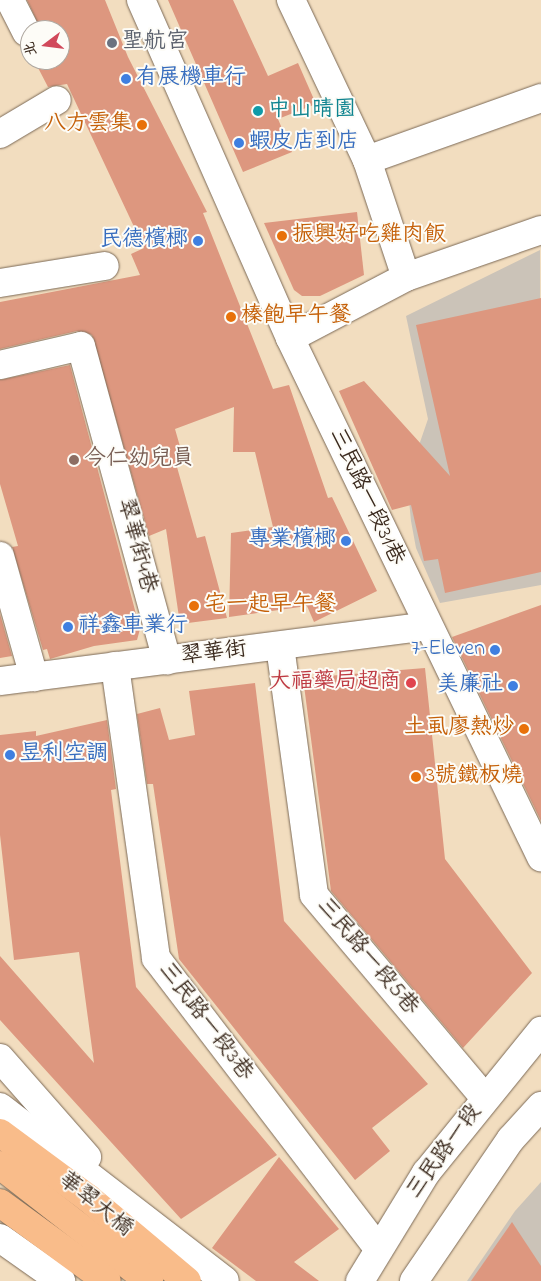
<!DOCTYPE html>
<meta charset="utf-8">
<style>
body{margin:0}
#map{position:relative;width:541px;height:1281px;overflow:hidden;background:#f2ddbf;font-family:"Indie Flower","LXGW WenKai TC",sans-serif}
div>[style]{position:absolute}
.industrial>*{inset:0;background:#cbc3b8}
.building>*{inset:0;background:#dd977f}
.roads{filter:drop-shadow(0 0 1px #7b6956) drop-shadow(0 0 1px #7b6956)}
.minor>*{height:28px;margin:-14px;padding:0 14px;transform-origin:14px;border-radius:14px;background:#fff}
.highway>*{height:28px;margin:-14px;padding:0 14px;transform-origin:14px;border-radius:14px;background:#f9bc8a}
.dots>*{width:14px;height:14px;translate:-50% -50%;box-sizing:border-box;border:2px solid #fdfcf7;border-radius:50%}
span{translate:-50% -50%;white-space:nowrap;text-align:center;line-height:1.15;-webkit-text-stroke:4px #fdfcf7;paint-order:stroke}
.worship-label{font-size:22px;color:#5b616d}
.left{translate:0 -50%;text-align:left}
.shop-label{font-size:22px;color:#366cbe}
.right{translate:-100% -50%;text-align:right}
.culture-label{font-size:22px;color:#0d838f}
.food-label{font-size:22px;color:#c56008}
.education-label{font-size:22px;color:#785e54}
.street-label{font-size:22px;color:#3b2a1e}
.health-label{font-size:22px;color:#be3a42}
.north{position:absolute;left:20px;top:20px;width:50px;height:50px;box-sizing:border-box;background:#fdfcf7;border:1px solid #afa8a0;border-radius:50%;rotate:255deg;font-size:14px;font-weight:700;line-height:20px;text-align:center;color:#3b2a1e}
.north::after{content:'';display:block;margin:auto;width:18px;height:22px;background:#d1495b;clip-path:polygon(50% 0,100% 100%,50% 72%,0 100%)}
</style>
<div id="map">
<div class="industrial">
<div style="clip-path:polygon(540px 250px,541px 585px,440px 603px,416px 548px,411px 521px,407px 480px,428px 419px,406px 316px)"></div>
<div style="clip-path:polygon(541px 1182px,541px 1281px,467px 1281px,515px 1211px)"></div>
</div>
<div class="building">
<div style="clip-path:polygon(27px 0,105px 0,128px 57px,207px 212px,203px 213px,273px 389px,289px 385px,328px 498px,332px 497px,377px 591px,314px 622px,307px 606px,229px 617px,231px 533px,273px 527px,255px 452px,233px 452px,234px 407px,175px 429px,183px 457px,175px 460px,197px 538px,205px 536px,227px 618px,180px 624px,166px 529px,149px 536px,92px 335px,77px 331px,0 349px,0 302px,140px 275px,131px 254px,144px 248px,67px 84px,48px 87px,34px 60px,60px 60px,60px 30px,41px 30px)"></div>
<div style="clip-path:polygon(168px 0,233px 0,268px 76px,298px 63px,316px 104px,278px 119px,292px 152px,243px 172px)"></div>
<div style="clip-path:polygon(357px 212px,364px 275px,320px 296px,302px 296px,294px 290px,264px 223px)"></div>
<div style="clip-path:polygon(541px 298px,541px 572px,445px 593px,438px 559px,424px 561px,411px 505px,392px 510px,339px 391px,364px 381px,450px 476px,416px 325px)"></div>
<div style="clip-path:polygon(70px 365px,140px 629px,137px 640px,94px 646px,50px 659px,47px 649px,43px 650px,12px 547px,18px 546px,0 484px,0 380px)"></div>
<div style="clip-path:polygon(541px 605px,541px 821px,452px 637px)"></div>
<div style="clip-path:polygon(0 614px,12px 656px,0 658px)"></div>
<div style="clip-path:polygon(425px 668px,445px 859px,532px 973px,463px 1048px,331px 891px,303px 678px)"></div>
<div style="clip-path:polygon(255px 683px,284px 921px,428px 1084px,372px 1128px,390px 1151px,355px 1180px,179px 959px,153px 784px,147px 784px,137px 714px,160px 708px,169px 740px,195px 735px,189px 691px)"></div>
<div style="clip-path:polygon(107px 720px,116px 789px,111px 790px,136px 987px,277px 1155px,181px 1219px,0 1020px,0 956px,94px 1063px,79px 952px,14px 960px,0 835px,0 735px,36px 731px,36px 736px)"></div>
<div style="clip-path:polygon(279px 1157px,339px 1229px,294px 1262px,319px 1281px,256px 1281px,212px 1248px)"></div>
<div style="clip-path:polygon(512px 1222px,541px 1266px,541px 1281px,471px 1281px)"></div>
</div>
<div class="roads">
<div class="minor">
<div style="left:10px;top:0;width:36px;rotate:63deg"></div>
<div style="left:141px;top:0;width:369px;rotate:66.2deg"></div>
<div style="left:290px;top:338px;width:577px;rotate:64.19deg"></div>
<div style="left:291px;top:0;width:177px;rotate:64.6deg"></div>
<div style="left:367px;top:160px;width:123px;rotate:71.6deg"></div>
<div style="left:0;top:134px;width:66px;rotate:-30.8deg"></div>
<div style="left:367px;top:160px;width:185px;rotate:-19.6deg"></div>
<div style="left:0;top:283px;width:106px;rotate:-9.2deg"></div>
<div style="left:290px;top:338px;width:131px;rotate:-27.7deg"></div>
<div style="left:406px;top:277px;width:143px;rotate:-19.2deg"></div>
<div style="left:0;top:365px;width:83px;rotate:-13.2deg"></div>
<div style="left:81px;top:346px;width:326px;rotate:74.7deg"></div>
<div style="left:0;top:556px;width:126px;rotate:74.3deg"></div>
<div style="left:280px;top:646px;width:251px;rotate:82.2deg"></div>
<div style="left:314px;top:895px;width:264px;rotate:49.9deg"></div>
<div style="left:115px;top:666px;width:295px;rotate:82deg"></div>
<div style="left:156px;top:958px;width:365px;rotate:52.6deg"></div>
<div style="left:0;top:681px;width:431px;rotate:-7.3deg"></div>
<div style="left:0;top:1058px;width:132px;rotate:48.7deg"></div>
<div style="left:0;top:1107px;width:284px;rotate:37.7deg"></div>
<div style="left:0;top:1238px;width:75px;rotate:35.2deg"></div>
<div style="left:360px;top:1281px;width:127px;rotate:-58.6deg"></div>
<div style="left:426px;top:1173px;width:183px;rotate:-51deg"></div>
<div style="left:414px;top:1281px;width:172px;rotate:-55.7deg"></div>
<div style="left:511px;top:1139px;width:45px;rotate:-47.7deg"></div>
</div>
<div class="highway">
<div style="left:0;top:1133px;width:109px;rotate:36.5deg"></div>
<div style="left:88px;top:1198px;width:129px;rotate:40deg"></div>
<div style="left:0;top:1165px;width:189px;rotate:37.9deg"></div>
<div style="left:0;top:1203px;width:132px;rotate:36.1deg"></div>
</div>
</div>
<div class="dots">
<div style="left:112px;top:43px;background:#6b7280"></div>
<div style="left:126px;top:79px;background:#3f7fe0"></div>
<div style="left:258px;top:111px;background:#0f9aa8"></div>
<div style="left:142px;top:125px;background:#e8710a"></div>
<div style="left:239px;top:143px;background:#3f7fe0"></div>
<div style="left:282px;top:236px;background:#e8710a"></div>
<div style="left:198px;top:241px;background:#3f7fe0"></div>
<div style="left:231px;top:317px;background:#e8710a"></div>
<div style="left:74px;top:460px;background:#8d6e63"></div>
<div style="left:346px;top:541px;background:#3f7fe0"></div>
<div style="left:194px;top:606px;background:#e8710a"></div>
<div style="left:68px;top:627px;background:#3f7fe0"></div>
<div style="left:495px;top:650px;background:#3f7fe0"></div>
<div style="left:411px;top:683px;background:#e0444e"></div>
<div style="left:513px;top:686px;background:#3f7fe0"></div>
<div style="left:524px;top:729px;background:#e8710a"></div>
<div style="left:10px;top:755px;background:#3f7fe0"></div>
<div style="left:416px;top:777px;background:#e8710a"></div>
</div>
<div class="worship-label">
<span class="left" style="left:122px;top:43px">聖航宮</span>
</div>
<div class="shop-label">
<span class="left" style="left:136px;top:79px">有展機車行</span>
<span class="left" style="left:249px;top:143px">蝦皮店到店</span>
<span class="right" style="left:188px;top:241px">民德檳榔</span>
<span class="right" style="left:336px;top:541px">專業檳榔</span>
<span class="left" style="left:78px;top:627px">祥鑫車業行</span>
<span class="right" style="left:485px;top:650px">7-Eleven</span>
<span class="right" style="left:503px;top:686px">美廉社</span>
<span class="left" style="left:20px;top:755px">昱利空調</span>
</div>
<div class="culture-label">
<span class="left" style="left:268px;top:111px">中山晴園</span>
</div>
<div class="food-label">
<span class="right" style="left:132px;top:125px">八方雲集</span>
<span class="left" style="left:292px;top:236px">振興好吃雞肉飯</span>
<span class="left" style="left:241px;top:317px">榛飽早午餐</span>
<span class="left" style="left:204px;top:606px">宅一起早午餐</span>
<span class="right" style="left:514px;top:729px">土虱廖熱炒</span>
<span class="left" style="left:426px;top:777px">3號鐵板燒</span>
</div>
<div class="education-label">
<span class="left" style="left:84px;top:460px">今仁幼兒員</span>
</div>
<div class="street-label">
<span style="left:366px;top:497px;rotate:65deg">三民路一段31巷</span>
<span style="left:136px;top:546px;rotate:75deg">翠華街4巷</span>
<span style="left:214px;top:654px;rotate:-7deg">翠華街</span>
<span style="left:367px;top:957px;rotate:50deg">三民路一段5巷</span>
<span style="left:205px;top:1022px;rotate:53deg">三民路一段3巷</span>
<span style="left:445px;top:1152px;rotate:-54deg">三民路一段</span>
<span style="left:95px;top:1205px;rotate:39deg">華翠大橋</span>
</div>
<div class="health-label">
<span class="right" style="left:401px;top:683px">大福藥局超商</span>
</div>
<div class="north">北</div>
</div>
